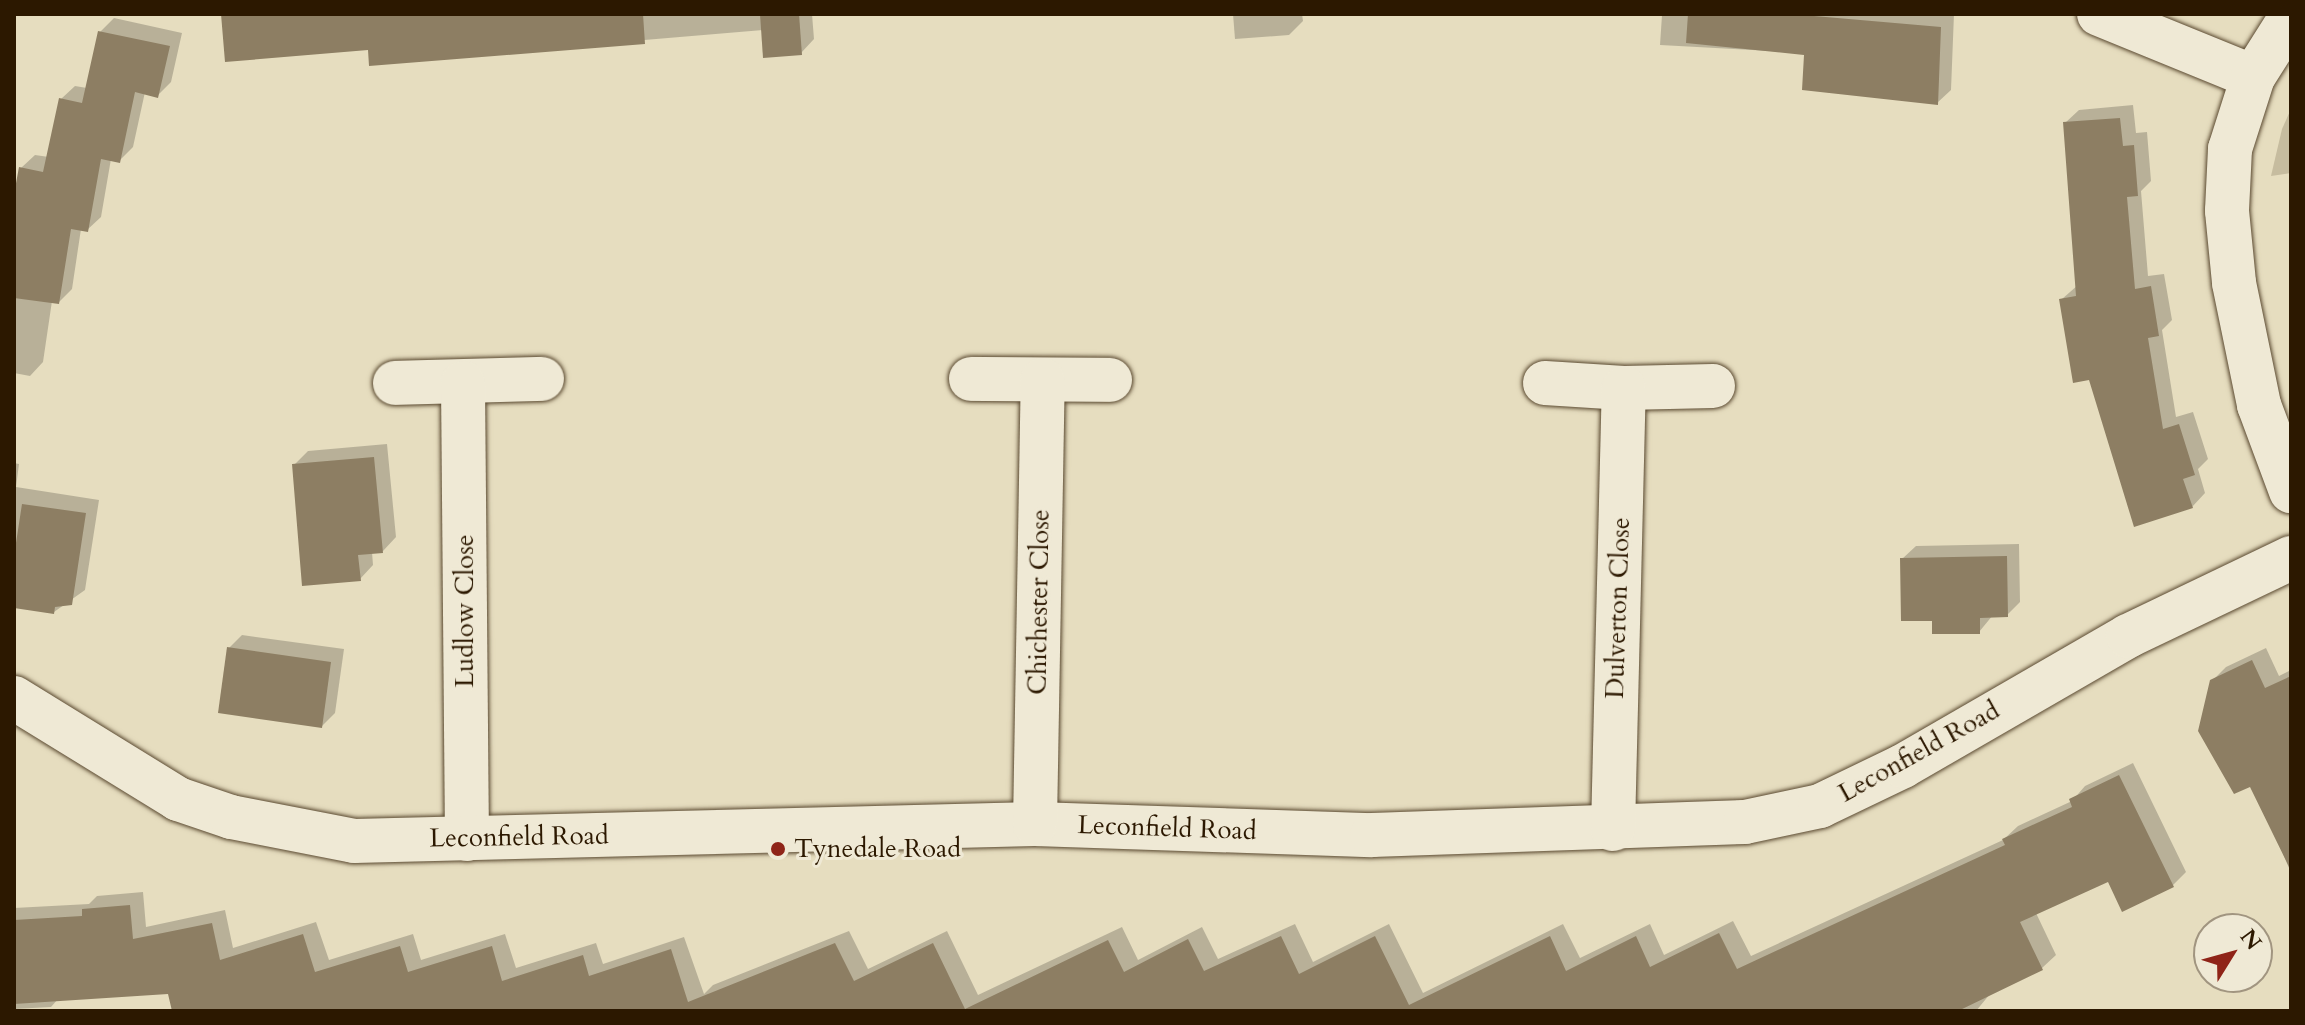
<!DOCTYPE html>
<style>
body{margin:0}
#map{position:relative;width:2305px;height:1025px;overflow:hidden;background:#e6ddbf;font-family:Cardo,serif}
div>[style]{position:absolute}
.green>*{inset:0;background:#c6bc9f}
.shadow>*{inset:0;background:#0003}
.building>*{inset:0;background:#8d7e63}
.roads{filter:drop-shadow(0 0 2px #5a4930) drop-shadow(0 0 2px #5a4930)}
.minor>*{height:44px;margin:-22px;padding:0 22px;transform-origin:22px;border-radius:22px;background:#efe9d5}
.dots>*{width:22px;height:22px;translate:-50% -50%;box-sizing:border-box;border:4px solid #efe9d5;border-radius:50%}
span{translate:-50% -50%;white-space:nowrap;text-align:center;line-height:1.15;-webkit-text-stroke:6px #efe9d5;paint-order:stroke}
.street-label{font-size:26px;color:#2c1800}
.poi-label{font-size:26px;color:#2c1800}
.left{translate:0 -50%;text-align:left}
.frame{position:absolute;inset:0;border:16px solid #2c1800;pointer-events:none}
.north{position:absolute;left:2193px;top:913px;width:80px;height:80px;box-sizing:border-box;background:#efe9d5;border:2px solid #a19580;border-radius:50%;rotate:53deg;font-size:22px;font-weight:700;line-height:32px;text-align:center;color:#2c1800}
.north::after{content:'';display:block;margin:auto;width:28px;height:36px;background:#8f2418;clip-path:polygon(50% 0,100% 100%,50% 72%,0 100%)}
</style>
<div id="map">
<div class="green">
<div style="clip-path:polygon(2291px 109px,2291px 173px,2271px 176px,2282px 129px)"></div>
</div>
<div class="shadow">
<div style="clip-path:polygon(223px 14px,812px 14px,814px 39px,801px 53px,763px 30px,371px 63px,369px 48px)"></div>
<div style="clip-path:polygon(1233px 14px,1302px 14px,1303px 21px,1289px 35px,1235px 39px)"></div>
<div style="clip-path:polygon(1656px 14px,1954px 14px,1951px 90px,1937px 103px,1806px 53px,1660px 45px,1662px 15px)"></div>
<div style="clip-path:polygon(114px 18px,182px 33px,171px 82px,158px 95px,145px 92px,133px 147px,119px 161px,111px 159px,101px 217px,87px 230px,81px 229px,72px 289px,59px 302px,52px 301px,43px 362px,30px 376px,14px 373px,14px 205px,21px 168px,35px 155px,49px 157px,61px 99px,75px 86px,87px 88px,100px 32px)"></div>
<div style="clip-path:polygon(2133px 105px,2136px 133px,2147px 132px,2151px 181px,2141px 191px,2148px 276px,2164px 274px,2172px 320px,2162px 330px,2176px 417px,2193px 412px,2208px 459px,2198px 469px,2205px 493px,2192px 507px,2090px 378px,2062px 299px,2078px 285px,2065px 123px,2079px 110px)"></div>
<div style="clip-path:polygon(387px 444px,396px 537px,383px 551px,372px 552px,373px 565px,360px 579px,294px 465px,308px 451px)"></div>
<div style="clip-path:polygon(14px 463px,19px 464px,16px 487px,99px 500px,85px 590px,54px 612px,14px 606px)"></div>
<div style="clip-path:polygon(2019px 544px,2020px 602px,2007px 615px,1993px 615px,1979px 632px,1934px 619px,1902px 559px,1916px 546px)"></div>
<div style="clip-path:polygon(242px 635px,344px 649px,335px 713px,322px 726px,229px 648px)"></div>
<div style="clip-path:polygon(2266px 648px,2279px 676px,2291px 670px,2291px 873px,2212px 681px,2226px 667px)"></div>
<div style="clip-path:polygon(2133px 763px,2186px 872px,2172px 886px,2109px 879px,2036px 913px,2056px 955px,2042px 968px,1990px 994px,1976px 1011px,174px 1011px,170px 992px,58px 999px,51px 1007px,14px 1009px,14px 908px,89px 904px,97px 896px,143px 892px,146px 927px,225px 910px,233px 948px,316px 922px,329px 960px,413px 934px,421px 960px,505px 934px,516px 968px,596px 943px,603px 964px,684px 937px,704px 994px,713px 985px,849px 931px,868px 969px,947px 931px,978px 995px,1122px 927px,1138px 960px,1202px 927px,1218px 959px,1295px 924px,1313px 962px,1389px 924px,1423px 993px,1563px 924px,1580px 958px,1650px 924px,1664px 955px,1733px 921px,1751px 956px,2003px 840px,2018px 826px,2072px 801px,2085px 786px)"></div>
</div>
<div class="building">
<div style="clip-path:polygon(221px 14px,643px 14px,645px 44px,369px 66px,368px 50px,225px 62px)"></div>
<div style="clip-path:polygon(760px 14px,799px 14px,802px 55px,763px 58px)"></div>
<div style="clip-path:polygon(1688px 14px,1791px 14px,1941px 27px,1938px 105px,1802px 90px,1804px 55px,1686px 43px)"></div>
<div style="clip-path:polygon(98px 31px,170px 46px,158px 98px,135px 92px,120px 163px,101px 159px,88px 232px,71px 229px,59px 304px,14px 298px,14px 194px,19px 167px,43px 172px,59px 98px,82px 103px)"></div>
<div style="clip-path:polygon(2120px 118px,2123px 146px,2134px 145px,2138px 196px,2127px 197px,2135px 289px,2151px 286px,2159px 336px,2148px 338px,2163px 429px,2179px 424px,2195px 475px,2183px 479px,2193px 508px,2134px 527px,2089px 380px,2073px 383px,2059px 299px,2076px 296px,2063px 122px)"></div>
<div style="clip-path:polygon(374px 457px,383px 553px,358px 555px,361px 581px,302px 586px,292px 464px)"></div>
<div style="clip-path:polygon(22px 504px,86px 513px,72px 605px,55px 607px,54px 614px,14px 608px,14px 556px)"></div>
<div style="clip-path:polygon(2007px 556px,2008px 617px,1980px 618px,1980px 634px,1932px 634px,1932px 621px,1901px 621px,1900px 558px)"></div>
<div style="clip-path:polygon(227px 647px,331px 662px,322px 728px,218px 713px)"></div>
<div style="clip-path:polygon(2252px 660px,2265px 688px,2291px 676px,2291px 871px,2250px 787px,2234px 794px,2198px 731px,2210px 680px)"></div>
<div style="clip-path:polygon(2119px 775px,2174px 887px,2122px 912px,2108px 882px,2020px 922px,2043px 970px,1958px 1011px,172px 1011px,168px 994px,14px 1004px,14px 920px,82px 916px,82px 909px,130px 905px,133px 939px,212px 923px,220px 960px,303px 934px,315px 972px,400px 946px,408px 972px,492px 946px,502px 981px,583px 955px,589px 976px,671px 949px,688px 1002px,835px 943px,854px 981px,933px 943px,965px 1009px,1108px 940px,1124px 972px,1188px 939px,1204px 971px,1281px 936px,1299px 974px,1375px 936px,1409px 1005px,1550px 936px,1566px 971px,1636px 936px,1650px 967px,1719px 933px,1737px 969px,2005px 845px,2002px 839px,2072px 807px,2069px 799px)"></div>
</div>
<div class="roads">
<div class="minor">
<div style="left:2099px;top:14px;width:166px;rotate:22.2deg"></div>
<div style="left:2291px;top:17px;width:71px;rotate:122.3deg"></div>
<div style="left:2253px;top:77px;width:76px;rotate:107.7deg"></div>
<div style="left:2230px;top:149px;width:62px;rotate:92.8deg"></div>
<div style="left:2227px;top:211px;width:72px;rotate:84.4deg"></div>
<div style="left:2234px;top:283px;width:125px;rotate:78.4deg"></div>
<div style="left:2259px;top:405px;width:92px;rotate:69.6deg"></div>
<div style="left:971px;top:379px;width:139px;rotate:0.4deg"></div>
<div style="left:395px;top:383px;width:147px;rotate:-1.6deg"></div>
<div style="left:463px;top:383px;width:456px;rotate:89.5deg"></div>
<div style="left:1545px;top:383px;width:79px;rotate:3.6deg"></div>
<div style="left:1624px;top:388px;width:89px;rotate:-1.3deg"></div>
<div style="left:14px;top:698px;width:193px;rotate:31.6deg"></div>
<div style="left:178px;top:799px;width:56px;rotate:18.8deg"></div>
<div style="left:231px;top:817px;width:125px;rotate:11deg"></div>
<div style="left:354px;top:841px;width:681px;rotate:-1.43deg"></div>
<div style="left:1035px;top:824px;width:337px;rotate:1.9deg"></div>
<div style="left:1372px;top:835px;width:373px;rotate:-2deg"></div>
<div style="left:1745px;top:822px;width:77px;rotate:-12deg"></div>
<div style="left:1820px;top:806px;width:92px;rotate:-25.7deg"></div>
<div style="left:1903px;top:766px;width:260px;rotate:-30deg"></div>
<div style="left:2128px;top:636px;width:181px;rotate:-25.6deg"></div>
<div style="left:1035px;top:824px;width:444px;rotate:-89deg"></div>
<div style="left:1613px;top:829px;width:441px;rotate:-88.6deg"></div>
</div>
</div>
<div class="dots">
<div style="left:778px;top:849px;background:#8f2418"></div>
</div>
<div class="street-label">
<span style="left:1039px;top:602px;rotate:-89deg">Chichester Close</span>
<span style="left:1618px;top:608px;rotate:-88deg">Dulverton Close</span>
<span style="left:465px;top:611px;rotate:-90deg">Ludlow Close</span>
<span style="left:1919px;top:752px;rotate:-29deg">Leconfield Road</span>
<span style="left:1167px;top:828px;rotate:2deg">Leconfield Road</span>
<span style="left:519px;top:837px;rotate:-1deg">Leconfield Road</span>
</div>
<div class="poi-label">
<span class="left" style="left:794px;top:849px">Tynedale Road</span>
</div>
<div class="frame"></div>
<div class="north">N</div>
</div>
